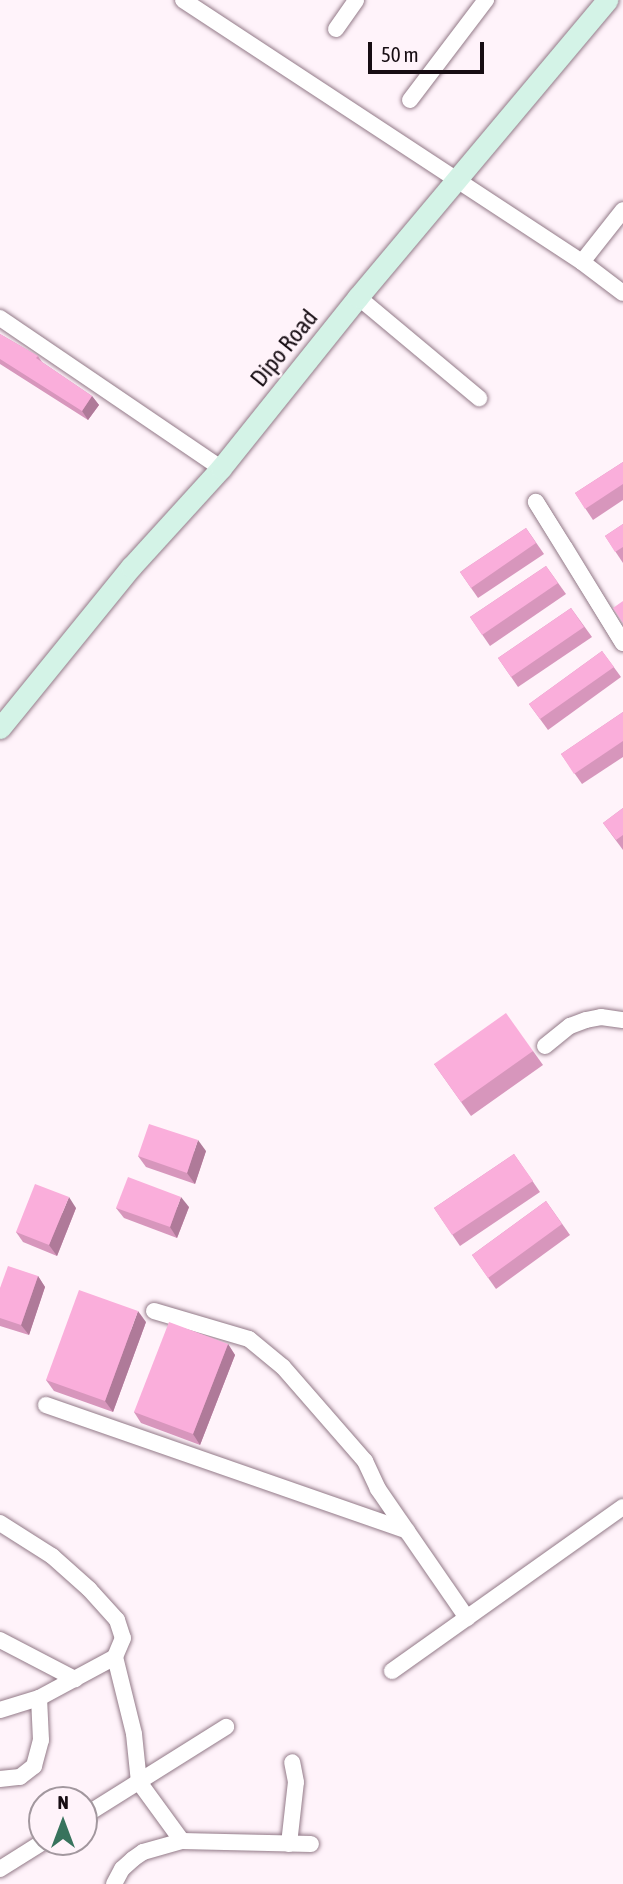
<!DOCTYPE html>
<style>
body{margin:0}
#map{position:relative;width:623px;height:1884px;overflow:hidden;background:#fff3fa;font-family:"Asap Condensed",sans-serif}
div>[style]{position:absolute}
.roads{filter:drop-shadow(0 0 2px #937a88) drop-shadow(0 0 2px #937a88)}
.minor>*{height:16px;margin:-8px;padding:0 8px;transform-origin:8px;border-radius:8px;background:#fff}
.secondary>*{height:21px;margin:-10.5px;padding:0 10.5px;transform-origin:10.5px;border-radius:10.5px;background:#d4f3e7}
.wall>*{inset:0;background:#d796bc}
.shaded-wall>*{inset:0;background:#af7a99}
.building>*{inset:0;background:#faaedb}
span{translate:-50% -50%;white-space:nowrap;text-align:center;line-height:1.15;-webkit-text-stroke:5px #fff3fa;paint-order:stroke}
.street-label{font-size:24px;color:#170d13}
.north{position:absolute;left:28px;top:1786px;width:70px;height:70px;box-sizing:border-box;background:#fff3fa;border:2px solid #a2979e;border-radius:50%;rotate:0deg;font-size:19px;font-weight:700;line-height:28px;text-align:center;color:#170d13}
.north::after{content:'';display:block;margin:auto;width:24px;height:32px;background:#38735d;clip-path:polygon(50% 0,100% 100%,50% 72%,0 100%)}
.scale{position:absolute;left:368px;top:42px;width:116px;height:32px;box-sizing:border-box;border:4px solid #170d13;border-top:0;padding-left:9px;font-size:21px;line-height:24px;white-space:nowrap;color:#170d13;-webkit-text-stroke:5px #fff3fa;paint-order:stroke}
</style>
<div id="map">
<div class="roads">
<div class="minor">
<div style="left:183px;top:0;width:477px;rotate:33.3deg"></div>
<div style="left:582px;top:262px;width:51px;rotate:37.1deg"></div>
<div style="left:336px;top:29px;width:35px;rotate:-55deg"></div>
<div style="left:410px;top:100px;width:126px;rotate:-52.8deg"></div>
<div style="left:582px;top:262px;width:66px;rotate:-51.7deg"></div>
<div style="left:358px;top:297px;width:158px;rotate:39.9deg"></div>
<div style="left:0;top:318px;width:267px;rotate:34.2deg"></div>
<div style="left:536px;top:502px;width:54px;rotate:57.8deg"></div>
<div style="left:565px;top:548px;width:111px;rotate:58.6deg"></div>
<div style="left:623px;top:643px;width:166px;rotate:-121.7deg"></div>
<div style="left:545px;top:1046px;width:32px;rotate:-39deg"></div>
<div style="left:570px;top:1026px;width:17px;rotate:-21deg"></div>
<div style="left:586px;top:1020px;width:15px;rotate:-11deg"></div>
<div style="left:601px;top:1017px;width:22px;rotate:8deg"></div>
<div style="left:154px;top:1311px;width:99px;rotate:16.4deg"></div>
<div style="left:249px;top:1339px;width:44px;rotate:39.5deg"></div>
<div style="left:283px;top:1367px;width:125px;rotate:48.9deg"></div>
<div style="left:365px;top:1461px;width:31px;rotate:65deg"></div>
<div style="left:378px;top:1489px;width:157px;rotate:55.4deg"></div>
<div style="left:46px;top:1405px;width:382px;rotate:19.2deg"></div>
<div style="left:0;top:1523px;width:62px;rotate:32.4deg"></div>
<div style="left:52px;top:1556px;width:50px;rotate:41.7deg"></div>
<div style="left:89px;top:1589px;width:42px;rotate:47.9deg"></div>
<div style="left:117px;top:1620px;width:19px;rotate:72deg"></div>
<div style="left:123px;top:1638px;width:21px;rotate:113deg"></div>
<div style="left:115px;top:1657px;width:79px;rotate:76.1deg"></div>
<div style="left:134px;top:1734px;width:48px;rotate:84.1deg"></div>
<div style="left:139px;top:1782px;width:73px;rotate:53.9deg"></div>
<div style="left:0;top:1640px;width:85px;rotate:27.5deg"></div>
<div style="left:392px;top:1671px;width:283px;rotate:-35.4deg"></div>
<div style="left:0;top:1710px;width:41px;rotate:-17.1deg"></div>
<div style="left:39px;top:1698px;width:86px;rotate:-28.3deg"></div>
<div style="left:0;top:1779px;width:20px;rotate:-6deg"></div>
<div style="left:20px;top:1777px;width:18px;rotate:-38deg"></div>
<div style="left:34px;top:1766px;width:27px;rotate:-75deg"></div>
<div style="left:41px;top:1740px;width:42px;rotate:-92.7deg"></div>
<div style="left:84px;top:1816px;width:168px;rotate:-32.1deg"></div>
<div style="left:289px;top:1844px;width:62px;rotate:-83.6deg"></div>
<div style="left:296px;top:1782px;width:20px;rotate:-101deg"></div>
<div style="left:0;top:1869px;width:51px;rotate:-32.1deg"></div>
<div style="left:114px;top:1884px;width:17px;rotate:-62deg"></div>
<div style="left:122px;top:1869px;width:15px;rotate:-42deg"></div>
<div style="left:133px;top:1859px;width:12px;rotate:-35deg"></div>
<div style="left:143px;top:1852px;width:41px;rotate:-15.8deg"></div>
<div style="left:182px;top:1841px;width:129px;rotate:1.3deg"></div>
</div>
<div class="secondary">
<div style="left:0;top:728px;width:208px;rotate:-50.9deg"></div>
<div style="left:131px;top:567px;width:134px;rotate:-47.7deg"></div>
<div style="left:221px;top:468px;width:219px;rotate:-51.3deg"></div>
<div style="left:358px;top:297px;width:388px;rotate:-50deg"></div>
</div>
</div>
<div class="wall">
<div style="clip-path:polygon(0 334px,38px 356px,42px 362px,92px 396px,99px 405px,88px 420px,0 364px)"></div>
<div style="clip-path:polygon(623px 462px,623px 500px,593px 520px,575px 493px)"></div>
<div style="clip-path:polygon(623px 524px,623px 563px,605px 536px)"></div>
<div style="clip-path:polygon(526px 528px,544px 554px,478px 598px,460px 572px)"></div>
<div style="clip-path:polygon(546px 566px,566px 594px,490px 646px,470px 617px)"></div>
<div style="clip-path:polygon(571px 608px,592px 637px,518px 687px,498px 658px)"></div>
<div style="clip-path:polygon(602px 651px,621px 677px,548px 730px,529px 704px)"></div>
<div style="clip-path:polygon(623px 712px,623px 757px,582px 784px,561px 754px)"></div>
<div style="clip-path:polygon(623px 808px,623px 850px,603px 823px)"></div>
<div style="clip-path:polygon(533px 1051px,543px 1065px,471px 1116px,434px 1064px)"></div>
<div style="clip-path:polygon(206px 1151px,195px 1184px,146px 1167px,138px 1156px)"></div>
<div style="clip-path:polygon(514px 1154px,540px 1192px,460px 1246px,434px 1208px)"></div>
<div style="clip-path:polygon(546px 1201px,570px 1235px,496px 1289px,472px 1255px)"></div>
<div style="clip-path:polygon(189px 1207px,177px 1238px,124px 1218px,116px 1208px)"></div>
<div style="clip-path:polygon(76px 1208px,57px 1256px,23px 1242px,16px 1232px)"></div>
<div style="clip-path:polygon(38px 1276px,45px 1287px,29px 1335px,0 1326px,0 1288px)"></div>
<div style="clip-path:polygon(146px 1322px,113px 1412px,54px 1391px,46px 1380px)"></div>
<div style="clip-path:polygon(228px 1344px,235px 1355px,200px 1445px,141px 1423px,134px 1412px)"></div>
</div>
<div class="shaded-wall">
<div style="clip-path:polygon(92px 396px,99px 405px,88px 420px,82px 411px)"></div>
<div style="clip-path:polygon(198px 1140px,206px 1151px,195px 1184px,187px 1173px)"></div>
<div style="clip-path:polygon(69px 1197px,76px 1208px,57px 1256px,49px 1245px)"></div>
<div style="clip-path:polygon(181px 1197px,189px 1207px,177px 1238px,170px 1227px)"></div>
<div style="clip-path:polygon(38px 1276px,45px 1287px,29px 1335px,21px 1325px)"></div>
<div style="clip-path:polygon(138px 1311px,146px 1322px,113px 1412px,105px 1401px)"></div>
<div style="clip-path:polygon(228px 1344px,235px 1355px,200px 1445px,193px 1434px)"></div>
</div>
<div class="building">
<div style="clip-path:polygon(0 334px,38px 356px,36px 358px,92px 396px,82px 411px,0 359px)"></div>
<div style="clip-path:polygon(623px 462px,623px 484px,585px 509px,575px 493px)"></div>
<div style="clip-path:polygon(623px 524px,623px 547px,615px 552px,605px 536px)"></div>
<div style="clip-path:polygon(526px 528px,536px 543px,471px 588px,460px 572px)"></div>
<div style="clip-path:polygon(546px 566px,558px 583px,482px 635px,470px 617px)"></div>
<div style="clip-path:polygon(623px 601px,623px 623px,613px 608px)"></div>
<div style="clip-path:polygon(571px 608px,584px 627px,511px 677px,498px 658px)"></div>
<div style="clip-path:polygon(602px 651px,614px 667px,540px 719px,529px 704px)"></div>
<div style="clip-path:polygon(623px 712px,623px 741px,574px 774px,561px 754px)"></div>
<div style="clip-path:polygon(623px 808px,623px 835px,616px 840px,603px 823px)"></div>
<div style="clip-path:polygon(506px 1013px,533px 1051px,461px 1102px,434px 1064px)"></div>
<div style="clip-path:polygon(149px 1124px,198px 1140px,187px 1173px,138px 1156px)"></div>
<div style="clip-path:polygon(514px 1154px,533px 1181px,452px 1235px,434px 1208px)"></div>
<div style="clip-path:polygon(128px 1177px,181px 1197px,170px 1227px,116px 1208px)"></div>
<div style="clip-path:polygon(35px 1184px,69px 1197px,49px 1245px,16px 1232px)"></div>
<div style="clip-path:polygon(546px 1201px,562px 1224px,488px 1278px,472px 1255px)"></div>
<div style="clip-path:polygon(8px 1266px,38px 1276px,21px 1325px,0 1318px,0 1288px)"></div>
<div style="clip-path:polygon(79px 1290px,138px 1311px,105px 1401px,46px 1380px)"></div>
<div style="clip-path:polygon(169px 1322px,228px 1344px,193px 1434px,134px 1412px)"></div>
</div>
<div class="street-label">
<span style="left:284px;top:348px;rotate:-51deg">Dipo Road</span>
</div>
<div class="north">N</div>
<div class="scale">50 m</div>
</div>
